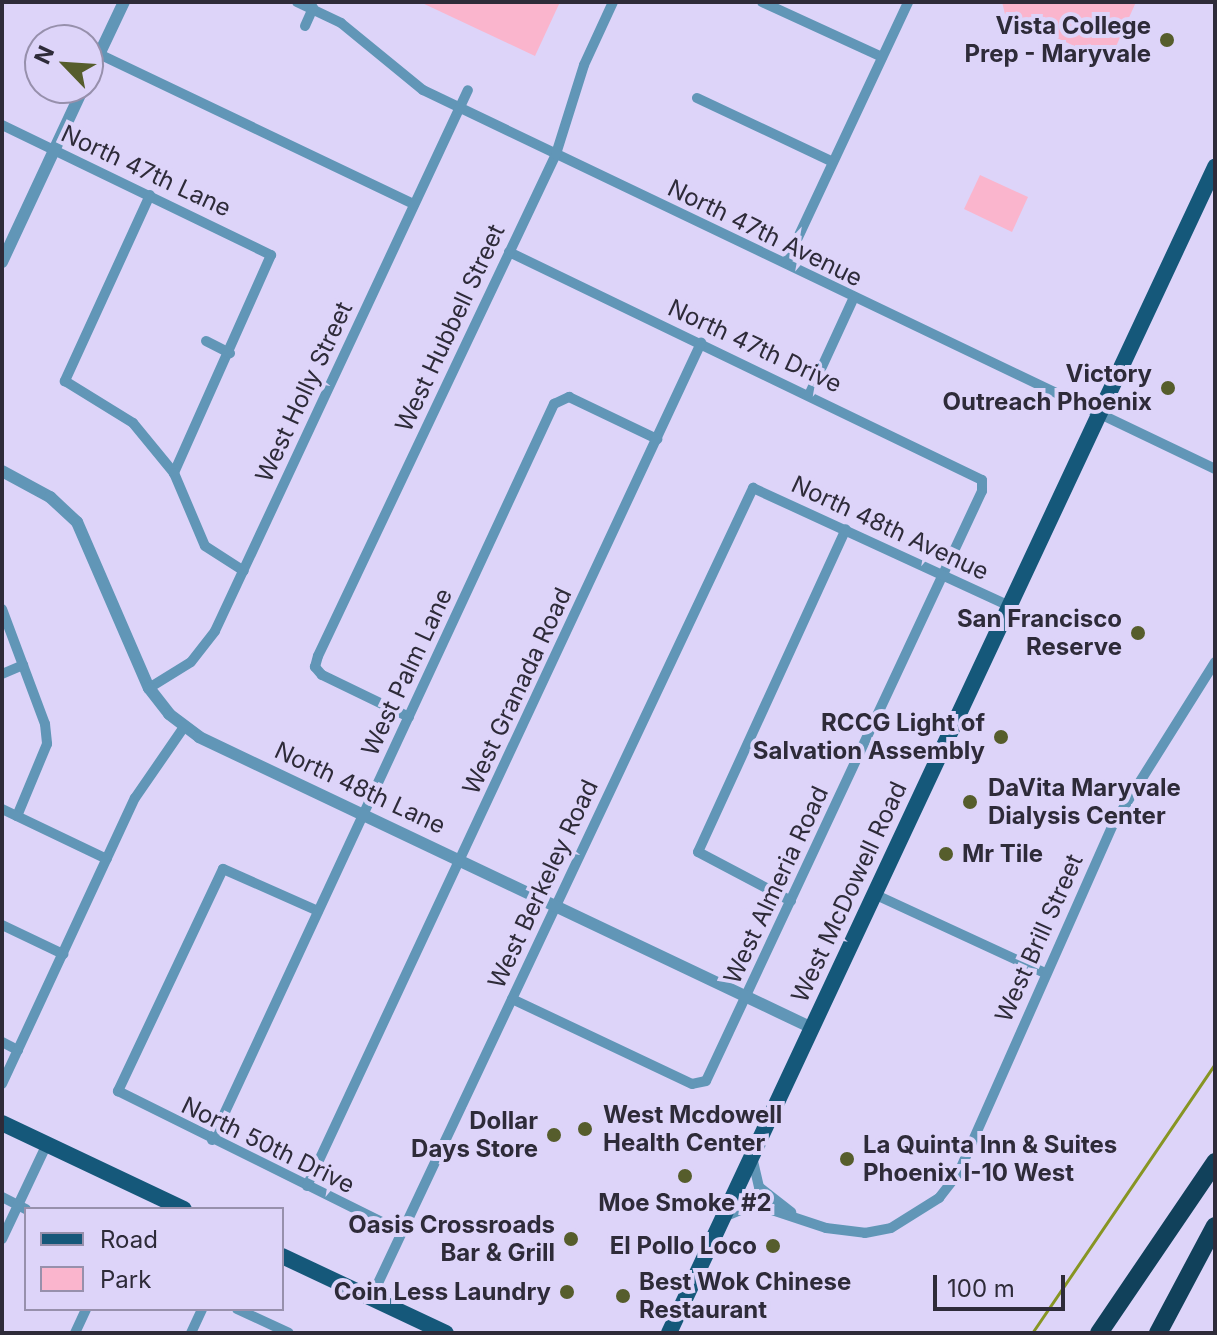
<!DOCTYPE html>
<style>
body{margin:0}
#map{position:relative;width:1217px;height:1335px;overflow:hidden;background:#ddd4f9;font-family:Inter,sans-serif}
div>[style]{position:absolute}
.green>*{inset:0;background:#fab5cd}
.stream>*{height:3px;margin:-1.5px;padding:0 1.5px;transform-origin:1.5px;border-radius:1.5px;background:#879523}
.minor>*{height:10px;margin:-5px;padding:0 5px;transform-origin:5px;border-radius:5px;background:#6196b7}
.tertiary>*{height:12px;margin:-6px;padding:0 6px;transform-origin:6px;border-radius:6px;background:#6196b7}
.primary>*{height:16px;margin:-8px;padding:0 8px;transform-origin:8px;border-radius:8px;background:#15587a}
.motorway>*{height:18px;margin:-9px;padding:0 9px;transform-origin:9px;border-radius:9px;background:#11415b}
.dots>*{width:22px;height:22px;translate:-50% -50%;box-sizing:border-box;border:4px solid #ddd4f9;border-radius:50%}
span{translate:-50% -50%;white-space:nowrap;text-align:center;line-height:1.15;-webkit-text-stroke:8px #ddd4f9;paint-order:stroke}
.poi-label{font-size:24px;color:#2e2b39;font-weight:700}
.right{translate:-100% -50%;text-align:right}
.left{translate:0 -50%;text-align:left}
.street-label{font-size:24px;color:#2e2b39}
.frame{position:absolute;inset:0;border:4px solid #2e2b39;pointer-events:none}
.legend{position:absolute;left:24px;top:1207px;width:260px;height:104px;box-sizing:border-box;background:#ddd4f9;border:2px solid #9790ac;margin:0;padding:10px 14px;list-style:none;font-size:24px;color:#2e2b39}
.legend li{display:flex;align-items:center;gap:16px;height:40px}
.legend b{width:40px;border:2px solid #9790ac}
.north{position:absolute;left:24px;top:24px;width:80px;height:80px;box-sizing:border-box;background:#ddd4f9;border:2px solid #9790ac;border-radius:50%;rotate:295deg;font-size:22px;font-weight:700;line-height:32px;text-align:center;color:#2e2b39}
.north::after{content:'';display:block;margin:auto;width:28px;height:36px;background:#565d2c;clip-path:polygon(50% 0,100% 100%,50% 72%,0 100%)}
.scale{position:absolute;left:933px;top:1275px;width:132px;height:36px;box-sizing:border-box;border:4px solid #2e2b39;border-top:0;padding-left:10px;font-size:24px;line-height:28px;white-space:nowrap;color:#2e2b39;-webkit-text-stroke:6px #ddd4f9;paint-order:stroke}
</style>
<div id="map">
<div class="green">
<div style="clip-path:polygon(420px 2px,560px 2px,535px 56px)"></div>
<div style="clip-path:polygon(1002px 2px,1136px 2px,1109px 62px,1005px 14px)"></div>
<div style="clip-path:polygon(980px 175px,1028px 197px,1012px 232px,964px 209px)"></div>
</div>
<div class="stream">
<div style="left:1032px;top:1333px;width:325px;rotate:-55.8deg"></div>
</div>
<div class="minor">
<div style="left:297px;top:2px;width:49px;rotate:25.5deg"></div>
<div style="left:341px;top:23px;width:106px;rotate:39.3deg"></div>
<div style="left:423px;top:90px;width:878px;rotate:25.57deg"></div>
<div style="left:762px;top:2px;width:132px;rotate:24.6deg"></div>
<div style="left:305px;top:26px;width:20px;rotate:-66deg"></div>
<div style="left:99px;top:54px;width:349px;rotate:25.5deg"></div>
<div style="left:697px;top:98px;width:150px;rotate:25.2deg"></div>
<div style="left:2px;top:125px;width:299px;rotate:25.8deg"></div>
<div style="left:271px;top:255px;width:239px;rotate:114deg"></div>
<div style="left:150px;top:195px;width:205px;rotate:114.6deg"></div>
<div style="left:65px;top:381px;width:80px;rotate:31.7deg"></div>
<div style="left:133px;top:423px;width:65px;rotate:50.6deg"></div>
<div style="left:174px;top:473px;width:79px;rotate:67deg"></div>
<div style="left:205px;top:546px;width:46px;rotate:32.7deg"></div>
<div style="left:509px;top:252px;width:525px;rotate:25.74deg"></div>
<div style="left:982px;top:480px;width:11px;rotate:90deg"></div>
<div style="left:982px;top:491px;width:651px;rotate:115.07deg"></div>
<div style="left:706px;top:1081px;width:14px;rotate:168deg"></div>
<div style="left:692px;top:1084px;width:199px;rotate:-154.7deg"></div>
<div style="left:786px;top:263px;width:288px;rotate:-64.9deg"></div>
<div style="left:206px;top:341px;width:27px;rotate:27deg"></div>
<div style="left:809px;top:395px;width:108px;rotate:-65.3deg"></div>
<div style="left:2px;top:609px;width:123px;rotate:69.5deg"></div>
<div style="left:45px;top:724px;width:20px;rotate:84deg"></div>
<div style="left:47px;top:744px;width:78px;rotate:112.6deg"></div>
<div style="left:2px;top:674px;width:23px;rotate:-23deg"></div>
<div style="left:149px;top:688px;width:49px;rotate:-31.8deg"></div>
<div style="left:191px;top:662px;width:39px;rotate:-52deg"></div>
<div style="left:215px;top:631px;width:597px;rotate:-64.94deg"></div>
<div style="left:409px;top:717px;width:97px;rotate:-154.2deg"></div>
<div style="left:322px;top:675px;width:11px;rotate:-131deg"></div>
<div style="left:315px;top:667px;width:11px;rotate:-75deg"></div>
<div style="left:318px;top:656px;width:556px;rotate:-64.63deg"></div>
<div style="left:556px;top:154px;width:93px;rotate:-72.5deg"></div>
<div style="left:584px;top:65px;width:69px;rotate:-65.3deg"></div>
<div style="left:2px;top:809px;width:116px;rotate:25.5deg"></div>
<div style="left:874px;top:894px;width:188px;rotate:24.8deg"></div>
<div style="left:791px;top:901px;width:105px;rotate:-152.2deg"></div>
<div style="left:698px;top:852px;width:355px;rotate:-65.4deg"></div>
<div style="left:318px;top:911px;width:104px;rotate:-156.1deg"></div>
<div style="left:223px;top:869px;width:246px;rotate:115.3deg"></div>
<div style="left:118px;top:1091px;width:317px;rotate:26.4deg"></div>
<div style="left:2px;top:925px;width:68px;rotate:25.4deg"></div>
<div style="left:2px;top:1042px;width:18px;rotate:27deg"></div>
<div style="left:2px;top:1084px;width:315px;rotate:-65.1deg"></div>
<div style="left:135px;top:798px;width:86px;rotate:-55.4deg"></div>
<div style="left:212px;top:1140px;width:812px;rotate:-65.08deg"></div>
<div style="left:554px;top:404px;width:17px;rotate:-25deg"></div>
<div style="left:569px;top:397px;width:98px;rotate:25.5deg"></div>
<div style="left:753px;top:1161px;width:27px;rotate:77deg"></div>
<div style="left:759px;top:1187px;width:41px;rotate:38deg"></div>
<div style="left:307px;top:1186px;width:931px;rotate:-64.95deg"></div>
<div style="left:2px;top:1197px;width:27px;rotate:27deg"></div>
<div style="left:724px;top:1217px;width:33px;rotate:-23deg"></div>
<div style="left:754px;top:1204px;width:76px;rotate:18.4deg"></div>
<div style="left:826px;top:1228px;width:39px;rotate:7deg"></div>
<div style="left:865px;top:1233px;width:26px;rotate:-11deg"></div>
<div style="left:891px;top:1228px;width:57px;rotate:-32deg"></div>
<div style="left:939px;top:1198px;width:33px;rotate:-52deg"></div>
<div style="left:959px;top:1172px;width:382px;rotate:-66.1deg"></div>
<div style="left:1114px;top:823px;width:190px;rotate:-57.9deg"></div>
<div style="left:2px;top:1239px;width:105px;rotate:-64.7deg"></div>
<div style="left:371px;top:1298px;width:896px;rotate:-64.75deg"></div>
<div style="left:753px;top:488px;width:282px;rotate:24.7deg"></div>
<div style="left:237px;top:1309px;width:57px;rotate:24.8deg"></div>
<div style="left:75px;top:1333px;width:26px;rotate:-65deg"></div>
<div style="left:191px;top:1333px;width:26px;rotate:-65deg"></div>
</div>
<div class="tertiary">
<div style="left:88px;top:78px;width:84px;rotate:-64.7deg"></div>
<div style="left:2px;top:262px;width:192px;rotate:-65deg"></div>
<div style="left:2px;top:471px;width:55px;rotate:28.4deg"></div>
<div style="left:50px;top:497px;width:37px;rotate:43deg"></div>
<div style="left:77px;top:522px;width:181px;rotate:66.6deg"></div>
<div style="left:149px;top:688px;width:33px;rotate:52deg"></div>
<div style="left:169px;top:714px;width:38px;rotate:37deg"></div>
<div style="left:199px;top:737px;width:679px;rotate:25.39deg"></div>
</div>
<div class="primary">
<div style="left:2px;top:1123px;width:201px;rotate:25.3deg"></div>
<div style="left:282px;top:1256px;width:181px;rotate:25.2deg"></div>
<div style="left:669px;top:1333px;width:1288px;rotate:-64.91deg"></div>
</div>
<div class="motorway">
<div style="left:1099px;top:1333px;width:207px;rotate:-55.8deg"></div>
<div style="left:1158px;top:1333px;width:121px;rotate:-62deg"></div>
</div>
<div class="dots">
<div style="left:1167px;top:40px;background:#565d2c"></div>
<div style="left:1168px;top:388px;background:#565d2c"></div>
<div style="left:1138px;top:633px;background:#565d2c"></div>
<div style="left:1001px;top:737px;background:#565d2c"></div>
<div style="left:970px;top:802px;background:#565d2c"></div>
<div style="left:946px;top:854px;background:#565d2c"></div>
<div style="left:585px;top:1129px;background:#565d2c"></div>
<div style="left:554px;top:1135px;background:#565d2c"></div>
<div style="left:847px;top:1159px;background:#565d2c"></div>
<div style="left:685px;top:1176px;background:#565d2c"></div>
<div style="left:571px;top:1239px;background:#565d2c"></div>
<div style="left:773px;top:1246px;background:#565d2c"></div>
<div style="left:567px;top:1292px;background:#565d2c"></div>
<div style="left:623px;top:1296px;background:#565d2c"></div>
</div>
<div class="poi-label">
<span class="right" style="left:1151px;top:40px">Vista College<br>Prep - Maryvale</span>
<span class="right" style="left:1152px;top:388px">Victory<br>Outreach Phoenix</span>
<span class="right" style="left:1122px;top:633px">San Francisco<br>Reserve</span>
<span class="right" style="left:985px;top:737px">RCCG Light of<br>Salvation Assembly</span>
<span class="left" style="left:988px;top:802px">DaVita Maryvale<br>Dialysis Center</span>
<span class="left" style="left:962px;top:854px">Mr Tile</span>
<span class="left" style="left:603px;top:1129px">West Mcdowell<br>Health Center</span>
<span class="right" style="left:538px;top:1135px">Dollar<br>Days Store</span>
<span class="left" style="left:863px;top:1159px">La Quinta Inn &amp; Suites<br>Phoenix I-10 West</span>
<span style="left:685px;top:1203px">Moe Smoke #2</span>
<span class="right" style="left:555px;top:1239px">Oasis Crossroads<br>Bar &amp; Grill</span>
<span class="right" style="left:757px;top:1246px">El Pollo Loco</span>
<span class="left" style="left:639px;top:1296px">Best Wok Chinese<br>Restaurant</span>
<span class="right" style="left:551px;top:1292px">Coin Less Laundry</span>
</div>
<div class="street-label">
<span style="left:146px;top:171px;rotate:25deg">North 47th Lane</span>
<span style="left:765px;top:233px;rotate:26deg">North 47th Avenue</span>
<span style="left:450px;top:328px;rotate:-65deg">West Hubbell Street</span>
<span style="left:755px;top:346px;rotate:25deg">North 47th Drive</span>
<span style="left:304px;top:392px;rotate:-65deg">West Holly Street</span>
<span style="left:890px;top:528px;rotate:25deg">North 48th Avenue</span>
<span style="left:407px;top:672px;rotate:-65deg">West Palm Lane</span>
<span style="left:517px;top:691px;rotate:-65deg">West Granada Road</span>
<span style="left:360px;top:788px;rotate:25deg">North 48th Lane</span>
<span style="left:543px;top:884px;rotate:-65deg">West Berkeley Road</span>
<span style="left:776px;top:885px;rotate:-65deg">West Almeria Road</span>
<span style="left:849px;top:892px;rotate:-65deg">West McDowell Road</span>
<span style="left:1039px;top:938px;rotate:-66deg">West Brill Street</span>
<span style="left:268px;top:1145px;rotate:26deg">North 50th Drive</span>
</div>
<div class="frame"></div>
<ul class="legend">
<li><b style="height:10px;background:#15587a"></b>Road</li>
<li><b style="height:22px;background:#fab5cd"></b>Park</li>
</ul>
<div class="north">N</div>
<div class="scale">100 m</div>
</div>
